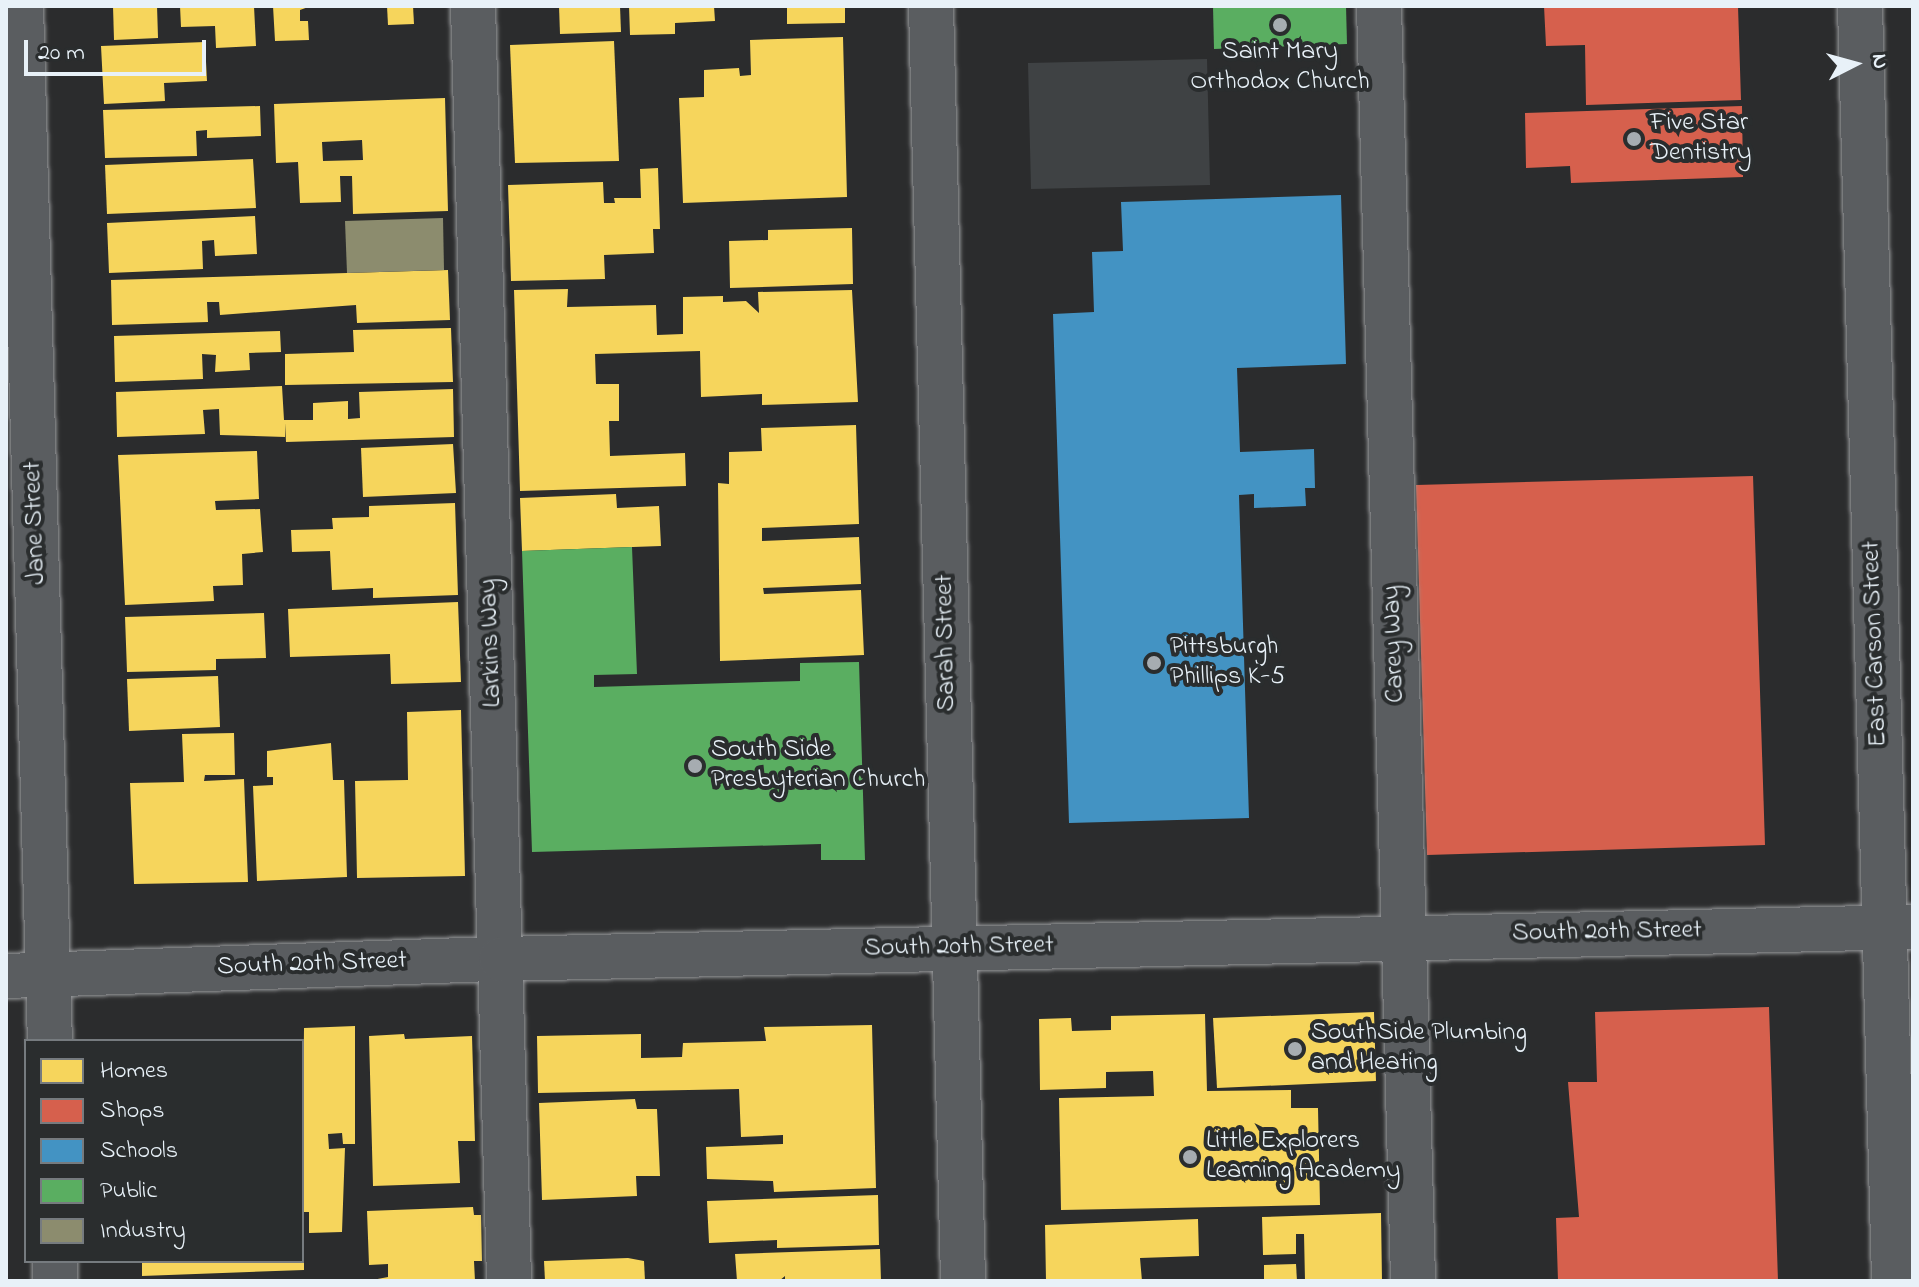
<!DOCTYPE html>
<style>
body{margin:0}
#map{position:relative;width:1919px;height:1287px;overflow:hidden;background:#2b2c2d;font-family:"Indie Flower",sans-serif}
div>[style]{position:absolute}
.green>*{inset:0;background:#3f4244}
.homes>*{inset:0;background:#f6d55c}
.shops>*{inset:0;background:#d6604d}
.schools>*{inset:0;background:#4393c3}
.public>*{inset:0;background:#5aae61}
.industry>*{inset:0;background:#8c8c6e}
.roads{filter:drop-shadow(0 0 2px #96989a) drop-shadow(0 0 2px #96989a)}
.minor>*{height:44px;margin:-22px;padding:0 22px;transform-origin:22px;border-radius:22px;background:#5a5d60}
.primary>*{height:44px;margin:-22px;padding:0 22px;transform-origin:22px;border-radius:22px;background:#5a5d60}
.dots>*{width:22px;height:22px;translate:-50% -50%;box-sizing:border-box;border:4px solid #2a2d2e;border-radius:50%}
span{translate:-50% -50%;white-space:nowrap;text-align:center;line-height:1.15;-webkit-text-stroke:8px #2a2d2e;paint-order:stroke}
.poi-label{font-size:26px;color:#e8f1f8}
.left{translate:0 -50%;text-align:left}
.street-label{font-size:26px;color:#e8f1f8}
.frame{position:absolute;inset:0;border:8px solid #e8f1f8;pointer-events:none}
.legend{position:absolute;left:24px;top:1039px;width:280px;height:224px;box-sizing:border-box;background:#2a2d2e;border:2px solid #767b7f;margin:0;padding:10px 14px;list-style:none;font-size:24px;color:#e8f1f8}
.legend li{display:flex;align-items:center;gap:16px;height:40px}
.legend b{width:40px;border:2px solid #767b7f}
.north{position:absolute;left:1815px;top:24px;width:80px;height:80px;-webkit-text-stroke:6px #2a2d2e;paint-order:stroke;rotate:84deg;font-size:22px;font-weight:700;line-height:32px;text-align:center;color:#e8f1f8}
.north::after{content:'';display:block;margin:auto;width:28px;height:36px;background:#e8f1f8;clip-path:polygon(50% 0,100% 100%,50% 72%,0 100%)}
.scale{position:absolute;left:24px;top:40px;width:182px;height:36px;box-sizing:border-box;border:4px solid #e8f1f8;border-top:0;padding-left:10px;font-size:24px;line-height:28px;white-space:nowrap;color:#e8f1f8;-webkit-text-stroke:6px #2a2d2e;paint-order:stroke}
</style>
<div id="map">
<div class="green">
<div style="clip-path:polygon(1207px 59px,1210px 185px,1031px 189px,1028px 63px)"></div>
</div>
<div class="homes">
<div style="clip-path:polygon(113px 6px,157px 6px,158px 38px,114px 40px)"></div>
<div style="clip-path:polygon(180px 6px,254px 6px,256px 46px,216px 48px,215px 26px,181px 27px)"></div>
<div style="clip-path:polygon(273px 6px,311px 6px,300px 10px,300px 21px,308px 21px,309px 40px,275px 41px)"></div>
<div style="clip-path:polygon(387px 6px,413px 6px,414px 24px,388px 25px)"></div>
<div style="clip-path:polygon(559px 6px,620px 6px,621px 32px,560px 34px)"></div>
<div style="clip-path:polygon(629px 6px,714px 6px,715px 21px,675px 23px,675px 34px,630px 35px)"></div>
<div style="clip-path:polygon(787px 6px,845px 6px,845px 23px,787px 24px)"></div>
<div style="clip-path:polygon(843px 37px,847px 197px,683px 203px,679px 98px,704px 97px,704px 70px,739px 68px,740px 76px,751px 75px,750px 40px)"></div>
<div style="clip-path:polygon(614px 41px,619px 161px,515px 163px,510px 45px)"></div>
<div style="clip-path:polygon(205px 42px,207px 81px,164px 83px,165px 101px,104px 104px,101px 46px)"></div>
<div style="clip-path:polygon(evenodd,445px 98px,448px 211px,353px 214px,352px 176px,340px 176px,341px 202px,300px 203px,298px 162px,276px 163px,274px 104px,445px 98px,362px 140px,363px 160px,323px 161px,322px 142px,362px 140px)"></div>
<div style="clip-path:polygon(260px 106px,261px 136px,207px 138px,207px 130px,196px 131px,197px 156px,105px 158px,103px 110px)"></div>
<div style="clip-path:polygon(253px 159px,256px 208px,107px 214px,105px 165px)"></div>
<div style="clip-path:polygon(658px 168px,660px 229px,653px 229px,654px 253px,604px 255px,605px 279px,511px 281px,508px 185px,603px 182px,604px 203px,615px 203px,614px 198px,641px 198px,640px 169px)"></div>
<div style="clip-path:polygon(255px 216px,257px 254px,215px 256px,214px 240px,202px 241px,203px 269px,109px 273px,107px 223px)"></div>
<div style="clip-path:polygon(852px 228px,853px 284px,730px 288px,729px 241px,768px 240px,768px 230px)"></div>
<div style="clip-path:polygon(448px 270px,450px 320px,357px 323px,356px 305px,220px 315px,219px 302px,207px 302px,208px 322px,112px 325px,111px 280px)"></div>
<div style="clip-path:polygon(568px 289px,567px 307px,656px 305px,657px 335px,683px 334px,683px 297px,723px 296px,723px 302px,746px 301px,759px 313px,758px 292px,852px 290px,858px 402px,762px 405px,762px 394px,701px 397px,700px 351px,595px 354px,596px 384px,619px 384px,619px 421px,609px 421px,610px 456px,685px 453px,686px 486px,520px 491px,514px 290px)"></div>
<div style="clip-path:polygon(451px 328px,453px 382px,285px 385px,285px 354px,354px 352px,353px 330px)"></div>
<div style="clip-path:polygon(280px 331px,281px 352px,249px 353px,250px 370px,215px 372px,216px 355px,202px 354px,203px 379px,115px 382px,114px 336px)"></div>
<div style="clip-path:polygon(282px 386px,284px 420px,313px 420px,313px 403px,348px 401px,348px 419px,360px 418px,359px 392px,453px 389px,454px 437px,286px 442px,285px 423px,285px 437px,220px 435px,219px 409px,203px 410px,205px 434px,117px 437px,116px 392px)"></div>
<div style="clip-path:polygon(856px 425px,859px 524px,762px 528px,762px 541px,859px 537px,861px 584px,763px 588px,764px 594px,861px 590px,864px 655px,720px 661px,718px 483px,729px 484px,729px 452px,762px 451px,761px 428px)"></div>
<div style="clip-path:polygon(453px 444px,456px 493px,363px 497px,361px 448px)"></div>
<div style="clip-path:polygon(257px 451px,259px 499px,215px 501px,216px 510px,260px 509px,263px 552px,242px 554px,243px 585px,213px 586px,214px 601px,125px 605px,118px 455px)"></div>
<div style="clip-path:polygon(616px 494px,617px 508px,659px 506px,661px 546px,522px 551px,520px 498px)"></div>
<div style="clip-path:polygon(455px 503px,458px 595px,373px 598px,373px 588px,332px 590px,330px 551px,292px 552px,291px 530px,333px 529px,332px 518px,369px 517px,369px 506px)"></div>
<div style="clip-path:polygon(458px 602px,461px 682px,391px 684px,390px 654px,290px 657px,288px 609px)"></div>
<div style="clip-path:polygon(264px 613px,266px 658px,216px 659px,216px 670px,127px 672px,125px 617px)"></div>
<div style="clip-path:polygon(218px 676px,220px 727px,129px 731px,127px 679px)"></div>
<div style="clip-path:polygon(461px 710px,465px 876px,357px 878px,355px 781px,408px 780px,407px 712px)"></div>
<div style="clip-path:polygon(234px 733px,235px 775px,205px 775px,204px 781px,244px 779px,248px 882px,134px 884px,130px 783px,184px 782px,182px 734px)"></div>
<div style="clip-path:polygon(331px 743px,333px 780px,344px 780px,347px 877px,257px 881px,253px 786px,273px 785px,273px 777px,267px 777px,267px 751px)"></div>
<div style="clip-path:polygon(1374px 1012px,1376px 1081px,1217px 1088px,1213px 1018px)"></div>
<div style="clip-path:polygon(1205px 1014px,1207px 1091px,1291px 1090px,1291px 1108px,1318px 1108px,1320px 1205px,1061px 1210px,1059px 1098px,1154px 1096px,1153px 1071px,1106px 1072px,1106px 1088px,1040px 1090px,1039px 1019px,1071px 1018px,1072px 1031px,1111px 1030px,1111px 1016px)"></div>
<div style="clip-path:polygon(872px 1025px,876px 1188px,774px 1192px,773px 1181px,707px 1179px,706px 1147px,783px 1144px,783px 1135px,741px 1137px,739px 1089px,538px 1093px,537px 1036px,641px 1034px,641px 1058px,682px 1057px,683px 1043px,766px 1041px,764px 1027px)"></div>
<div style="clip-path:polygon(355px 1026px,355px 1144px,343px 1144px,342px 1133px,328px 1134px,329px 1149px,345px 1148px,342px 1232px,309px 1233px,309px 1212px,302px 1212px,304px 1028px)"></div>
<div style="clip-path:polygon(404px 1034px,405px 1039px,472px 1036px,475px 1141px,458px 1141px,460px 1183px,373px 1186px,369px 1036px)"></div>
<div style="clip-path:polygon(635px 1099px,637px 1109px,657px 1109px,660px 1176px,636px 1176px,637px 1196px,542px 1200px,539px 1103px)"></div>
<div style="clip-path:polygon(878px 1195px,879px 1245px,777px 1248px,777px 1240px,709px 1243px,707px 1201px)"></div>
<div style="clip-path:polygon(473px 1207px,474px 1215px,481px 1215px,482px 1261px,474px 1261px,475px 1281px,367px 1281px,388px 1277px,388px 1264px,369px 1265px,367px 1211px)"></div>
<div style="clip-path:polygon(1381px 1213px,1382px 1281px,1305px 1281px,1304px 1234px,1296px 1234px,1296px 1254px,1263px 1255px,1262px 1217px)"></div>
<div style="clip-path:polygon(1198px 1219px,1199px 1256px,1140px 1258px,1142px 1281px,1046px 1281px,1045px 1225px)"></div>
<div style="clip-path:polygon(880px 1249px,881px 1281px,785px 1281px,785px 1276px,779px 1281px,737px 1281px,735px 1254px)"></div>
<div style="clip-path:polygon(628px 1258px,644px 1261px,645px 1281px,545px 1281px,544px 1261px)"></div>
<div style="clip-path:polygon(142px 1261px,304px 1261px,304px 1270px,142px 1276px)"></div>
<div style="clip-path:polygon(1296px 1264px,1297px 1281px,1264px 1281px,1264px 1265px)"></div>
</div>
<div class="shops">
<div style="clip-path:polygon(1544px 6px,1738px 6px,1741px 100px,1586px 105px,1585px 45px,1546px 46px)"></div>
<div style="clip-path:polygon(1742px 106px,1743px 177px,1571px 183px,1570px 166px,1526px 168px,1525px 113px)"></div>
<div style="clip-path:polygon(1753px 476px,1765px 845px,1427px 855px,1416px 485px)"></div>
<div style="clip-path:polygon(1769px 1007px,1778px 1281px,1558px 1281px,1556px 1218px,1579px 1217px,1568px 1082px,1597px 1082px,1595px 1012px)"></div>
</div>
<div class="schools">
<div style="clip-path:polygon(1341px 195px,1346px 364px,1237px 368px,1240px 452px,1314px 449px,1315px 488px,1305px 488px,1306px 506px,1254px 508px,1254px 494px,1239px 495px,1249px 818px,1069px 823px,1053px 314px,1094px 312px,1092px 252px,1123px 251px,1121px 202px)"></div>
</div>
<div class="public">
<div style="clip-path:polygon(1213px 6px,1346px 6px,1347px 44px,1214px 49px)"></div>
<div style="clip-path:polygon(632px 547px,637px 674px,594px 675px,594px 687px,800px 681px,800px 663px,859px 662px,865px 860px,821px 860px,821px 844px,532px 852px,522px 551px)"></div>
</div>
<div class="industry">
<div style="clip-path:polygon(443px 218px,444px 270px,347px 273px,345px 221px)"></div>
</div>
<div class="roads">
<div class="minor">
<div style="left:21px;top:6px;width:1035px;rotate:88.4deg"></div>
<div style="left:473px;top:6px;width:1276px;rotate:88.38deg"></div>
<div style="left:931px;top:6px;width:1275px;rotate:88.56deg"></div>
<div style="left:1379px;top:6px;width:1275px;rotate:88.47deg"></div>
<div style="left:6px;top:976px;width:495px;rotate:-2deg"></div>
<div style="left:501px;top:959px;width:1412px;rotate:-1.3deg"></div>
<div style="left:55px;top:1261px;width:20px;rotate:90deg"></div>
</div>
<div class="primary">
<div style="left:1860px;top:6px;width:1275px;rotate:88.47deg"></div>
</div>
</div>
<div class="dots">
<div style="left:1280px;top:25px;background:#a6acb1"></div>
<div style="left:1634px;top:139px;background:#a6acb1"></div>
<div style="left:1154px;top:663px;background:#a6acb1"></div>
<div style="left:695px;top:766px;background:#a6acb1"></div>
<div style="left:1295px;top:1049px;background:#a6acb1"></div>
<div style="left:1190px;top:1157px;background:#a6acb1"></div>
</div>
<div class="poi-label">
<span style="left:1280px;top:68px">Saint Mary<br>Orthodox Church</span>
<span class="left" style="left:1650px;top:139px">Five Star<br>Dentistry</span>
<span class="left" style="left:1170px;top:663px">Pittsburgh<br>Phillips K-5</span>
<span class="left" style="left:711px;top:766px">South Side<br>Presbyterian Church</span>
<span class="left" style="left:1311px;top:1049px">SouthSide Plumbing<br>and Heating</span>
<span class="left" style="left:1206px;top:1157px">Little Explorers<br>Learning Academy</span>
</div>
<div class="street-label">
<span style="left:36px;top:523px;rotate:-92deg">Jane Street</span>
<span style="left:492px;top:643px;rotate:-92deg">Larkins Way</span>
<span style="left:947px;top:643px;rotate:-91deg">Sarah Street</span>
<span style="left:1395px;top:644px;rotate:-92deg">Carey Way</span>
<span style="left:1876px;top:644px;rotate:-92deg">East Carson Street</span>
<span style="left:1607px;top:933px;rotate:-1deg">South 20th Street</span>
<span style="left:959px;top:948px;rotate:-1deg">South 20th Street</span>
<span style="left:312px;top:965px;rotate:-2deg">South 20th Street</span>
</div>
<div class="frame"></div>
<ul class="legend">
<li><b style="height:22px;background:#f6d55c"></b>Homes</li>
<li><b style="height:22px;background:#d6604d"></b>Shops</li>
<li><b style="height:22px;background:#4393c3"></b>Schools</li>
<li><b style="height:22px;background:#5aae61"></b>Public</li>
<li><b style="height:22px;background:#8c8c6e"></b>Industry</li>
</ul>
<div class="north">N</div>
<div class="scale">20 m</div>
</div>
